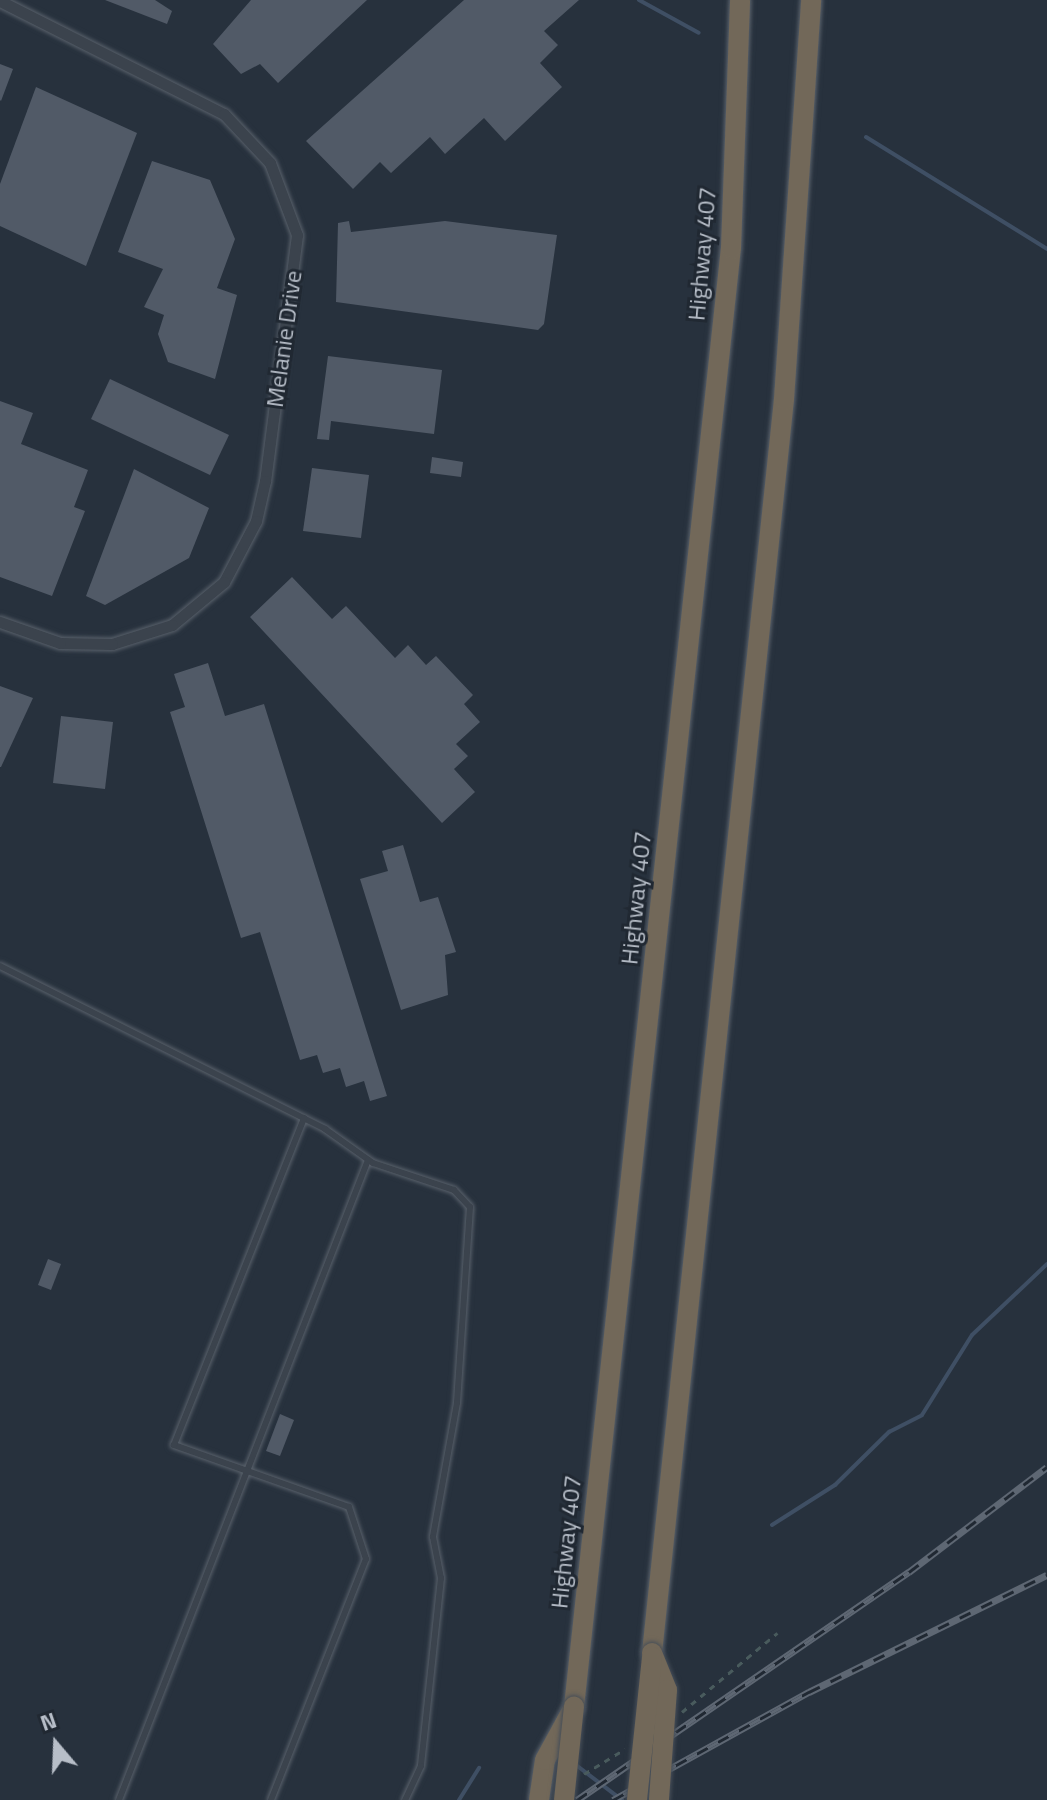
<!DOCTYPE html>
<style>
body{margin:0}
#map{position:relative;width:1047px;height:1800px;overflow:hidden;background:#27313d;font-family:"Titillium Web",sans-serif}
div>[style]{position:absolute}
.stream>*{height:4px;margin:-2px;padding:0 2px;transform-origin:2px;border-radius:2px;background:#3f4f64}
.building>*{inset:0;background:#515a67}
.path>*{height:3px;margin-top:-1.5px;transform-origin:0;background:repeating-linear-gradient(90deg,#495b5d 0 6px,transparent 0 12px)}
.roads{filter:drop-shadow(0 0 2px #59616b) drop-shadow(0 0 2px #59616b)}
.lane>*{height:6px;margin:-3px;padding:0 3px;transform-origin:3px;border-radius:3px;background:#3b434d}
.street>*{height:11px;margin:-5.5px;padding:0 5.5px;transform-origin:5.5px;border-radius:5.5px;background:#3b434d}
.highway>*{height:20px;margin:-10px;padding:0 10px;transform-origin:10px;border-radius:10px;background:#726859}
.rail>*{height:7px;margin-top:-3.5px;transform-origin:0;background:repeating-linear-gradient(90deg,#202832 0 12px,#5e6773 0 24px);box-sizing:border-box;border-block:2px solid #5e6773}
.bridges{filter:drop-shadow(0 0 2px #464e58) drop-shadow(0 0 2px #464e58)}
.highway-bridge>*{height:20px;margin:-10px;padding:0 10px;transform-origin:10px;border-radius:10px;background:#726859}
span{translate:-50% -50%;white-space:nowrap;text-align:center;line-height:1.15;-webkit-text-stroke:6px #202832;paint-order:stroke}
.street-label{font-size:24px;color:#b7bec8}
.north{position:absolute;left:16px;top:1704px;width:80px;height:80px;-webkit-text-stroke:6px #202832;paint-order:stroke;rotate:341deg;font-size:22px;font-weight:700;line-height:32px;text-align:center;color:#b7bec8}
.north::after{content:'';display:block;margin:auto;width:28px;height:36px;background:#b7bec8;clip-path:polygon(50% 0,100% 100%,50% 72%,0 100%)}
</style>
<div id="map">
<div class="stream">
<div style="left:639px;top:0;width:68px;rotate:28.8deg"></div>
<div style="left:866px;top:137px;width:213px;rotate:31.7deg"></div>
<div style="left:772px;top:1525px;width:75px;rotate:-32.4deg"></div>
<div style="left:835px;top:1485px;width:76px;rotate:-44.5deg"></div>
<div style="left:889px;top:1432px;width:37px;rotate:-27deg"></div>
<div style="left:922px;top:1415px;width:94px;rotate:-58deg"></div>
<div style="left:972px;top:1335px;width:103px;rotate:-43.4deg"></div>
<div style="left:576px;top:1765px;width:58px;rotate:37.3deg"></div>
<div style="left:459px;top:1800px;width:38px;rotate:-58deg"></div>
</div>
<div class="building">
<div style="clip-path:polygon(105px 0,155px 0,172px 11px,167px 24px)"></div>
<div style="clip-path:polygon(251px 0,367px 0,278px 83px,260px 64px,241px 74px,213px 44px)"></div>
<div style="clip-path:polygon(464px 0,579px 0,544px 31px,558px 45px,540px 63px,562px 87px,505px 141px,484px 118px,445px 154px,430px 137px,391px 173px,380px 162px,353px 189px,306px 141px)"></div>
<div style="clip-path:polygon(0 64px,13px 69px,1px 101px,0 100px)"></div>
<div style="clip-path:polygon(36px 87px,137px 133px,86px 266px,0 226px,0 184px)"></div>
<div style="clip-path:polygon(152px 161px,210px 180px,235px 239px,217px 288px,237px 295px,215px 379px,168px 362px,158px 334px,164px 315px,144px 307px,163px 269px,118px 252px)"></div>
<div style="clip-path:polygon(349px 221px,351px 232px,445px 221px,557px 235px,544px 324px,538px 330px,336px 302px,338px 223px)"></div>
<div style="clip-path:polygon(328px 356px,442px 370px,434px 434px,331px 421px,329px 440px,317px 439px)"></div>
<div style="clip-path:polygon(110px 379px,229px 435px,210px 475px,91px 419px)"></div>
<div style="clip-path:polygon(0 401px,33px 413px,21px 444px,88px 470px,74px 507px,85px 511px,52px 596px,0 577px)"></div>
<div style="clip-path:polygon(432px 457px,463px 462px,461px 477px,430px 473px)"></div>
<div style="clip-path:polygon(312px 468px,369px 475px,361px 538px,303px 531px)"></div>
<div style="clip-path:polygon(134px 469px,209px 508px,189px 558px,105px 605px,86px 596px)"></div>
<div style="clip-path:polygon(292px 577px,332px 619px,346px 606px,395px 658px,408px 645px,426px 665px,436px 656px,473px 695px,464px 704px,480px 722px,456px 744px,468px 756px,454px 769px,475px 792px,442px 823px,250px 617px)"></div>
<div style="clip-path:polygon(208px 663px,225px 716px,264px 704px,387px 1096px,370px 1101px,364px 1081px,346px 1087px,340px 1068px,323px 1073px,317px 1055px,300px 1060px,260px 932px,241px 938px,170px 712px,185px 707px,174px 674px)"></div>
<div style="clip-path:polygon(0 686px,33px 698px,1px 767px,0 767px)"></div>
<div style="clip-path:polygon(61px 716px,113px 722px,105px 789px,53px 783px)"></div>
<div style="clip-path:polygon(403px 845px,420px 902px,438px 897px,456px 952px,445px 955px,448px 995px,401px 1010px,360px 879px,388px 871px,382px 851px)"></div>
<div style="clip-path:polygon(48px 1259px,61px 1264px,51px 1290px,38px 1285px)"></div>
<div style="clip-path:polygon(280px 1414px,294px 1420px,280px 1456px,266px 1451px)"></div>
</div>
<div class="path">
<div style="left:682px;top:1712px;width:124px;rotate:-39.7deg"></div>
<div style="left:584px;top:1774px;width:48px;rotate:-31.4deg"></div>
</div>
<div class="roads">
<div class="lane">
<div style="left:0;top:966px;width:364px;rotate:26.6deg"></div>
<div style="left:325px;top:1129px;width:59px;rotate:35.3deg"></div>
<div style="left:373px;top:1163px;width:85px;rotate:18.4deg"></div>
<div style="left:454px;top:1190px;width:23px;rotate:47deg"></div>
<div style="left:470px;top:1207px;width:196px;rotate:93.8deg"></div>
<div style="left:457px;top:1403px;width:136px;rotate:100.2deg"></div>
<div style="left:433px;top:1537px;width:42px;rotate:79deg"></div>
<div style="left:441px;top:1578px;width:189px;rotate:96.1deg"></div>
<div style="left:421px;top:1766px;width:38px;rotate:115deg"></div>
<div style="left:119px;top:1800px;width:687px;rotate:-68.74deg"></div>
<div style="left:271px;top:1800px;width:259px;rotate:-68.5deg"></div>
<div style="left:366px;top:1559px;width:55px;rotate:-108.1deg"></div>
<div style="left:349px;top:1507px;width:186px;rotate:-160.5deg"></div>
<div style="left:174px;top:1445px;width:352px;rotate:-68.3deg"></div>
</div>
<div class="street">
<div style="left:0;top:1px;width:251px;rotate:26.8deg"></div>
<div style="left:224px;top:114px;width:67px;rotate:46.8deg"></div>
<div style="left:270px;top:163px;width:77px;rotate:69.4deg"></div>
<div style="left:297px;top:235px;width:248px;rotate:97.4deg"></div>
<div style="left:265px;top:481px;width:41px;rotate:102.7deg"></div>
<div style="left:256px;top:521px;width:69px;rotate:117.7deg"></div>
<div style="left:224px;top:582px;width:67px;rotate:140.4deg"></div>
<div style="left:172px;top:625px;width:63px;rotate:162.4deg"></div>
<div style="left:112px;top:644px;width:52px;rotate:-178.9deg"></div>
<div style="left:60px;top:643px;width:64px;rotate:-160.7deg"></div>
</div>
<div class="highway">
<div style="left:652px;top:1653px;width:1261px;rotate:-83.99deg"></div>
<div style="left:784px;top:399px;width:400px;rotate:-86.1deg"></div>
<div style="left:539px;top:1800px;width:40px;rotate:-81.5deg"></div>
<div style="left:545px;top:1760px;width:60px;rotate:-61.3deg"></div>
<div style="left:574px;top:1707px;width:1467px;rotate:-83.86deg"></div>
<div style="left:731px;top:248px;width:248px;rotate:-87.9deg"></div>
</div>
</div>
<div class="rail">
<div style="left:577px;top:1800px;width:403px;rotate:-34.5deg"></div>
<div style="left:909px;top:1572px;width:173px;rotate:-37.3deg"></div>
<div style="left:613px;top:1800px;width:224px;rotate:-28.9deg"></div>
<div style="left:809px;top:1692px;width:265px;rotate:-26.2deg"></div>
</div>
<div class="bridges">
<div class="highway-bridge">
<div style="left:652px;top:1653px;width:40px;rotate:68deg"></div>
<div style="left:667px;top:1690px;width:110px;rotate:94.2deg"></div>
<div style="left:564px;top:1800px;width:94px;rotate:-83.9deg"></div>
<div style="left:637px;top:1800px;width:144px;rotate:-84deg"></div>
</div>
</div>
<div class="street-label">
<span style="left:702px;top:254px;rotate:-85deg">Highway 407</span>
<span style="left:284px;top:339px;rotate:-82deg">Melanie Drive</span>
<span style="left:636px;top:898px;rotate:-84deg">Highway 407</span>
<span style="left:566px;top:1542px;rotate:-84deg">Highway 407</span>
</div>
<div class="north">N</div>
</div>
